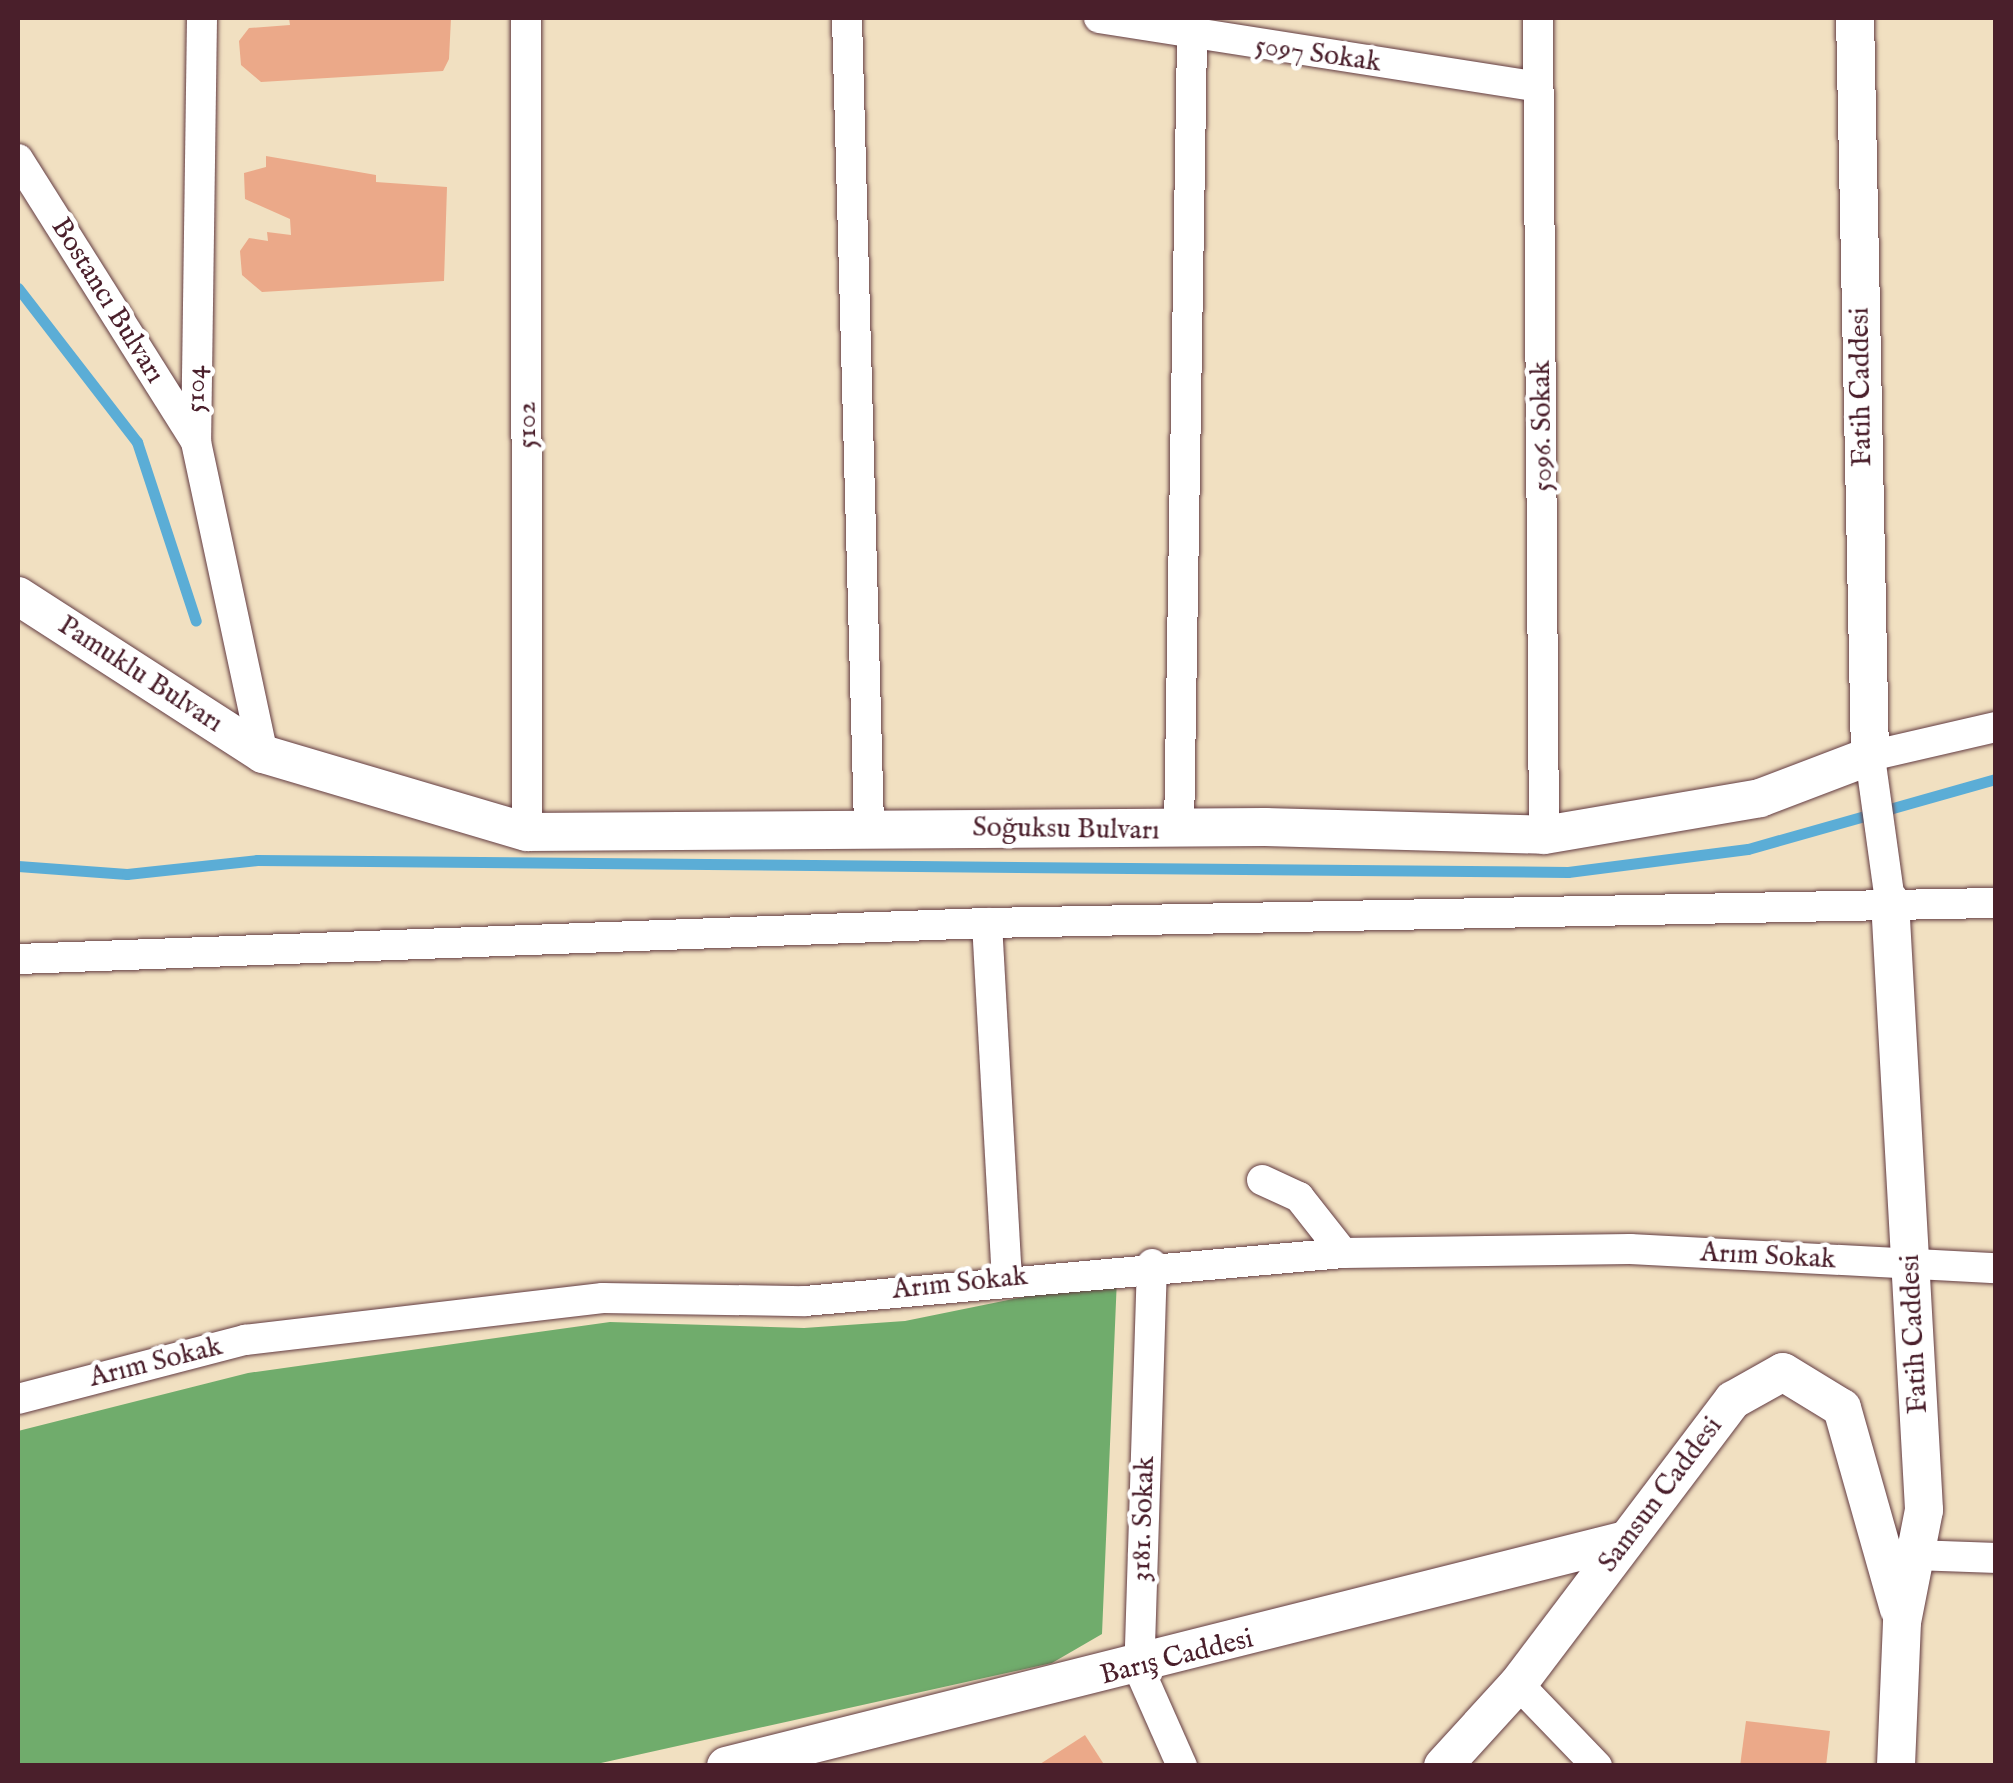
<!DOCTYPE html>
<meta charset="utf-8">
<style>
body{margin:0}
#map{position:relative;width:2013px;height:1783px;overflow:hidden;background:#f1e0c1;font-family:"IM FELL English",serif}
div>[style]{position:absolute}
.forest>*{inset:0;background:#70ac6c}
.stream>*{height:11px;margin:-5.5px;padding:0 5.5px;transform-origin:5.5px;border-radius:5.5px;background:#5badd6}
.building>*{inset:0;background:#eba989}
.roads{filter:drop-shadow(0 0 2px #633c42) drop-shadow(0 0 2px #633c42)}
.minor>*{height:30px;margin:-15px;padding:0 15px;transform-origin:15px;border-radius:15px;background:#fff}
.tertiary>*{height:38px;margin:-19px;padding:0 19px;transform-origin:19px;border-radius:19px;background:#fff}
span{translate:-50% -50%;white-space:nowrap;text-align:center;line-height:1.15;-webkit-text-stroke:9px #fff;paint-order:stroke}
.street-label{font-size:28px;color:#4a1f2b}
.frame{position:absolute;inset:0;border:20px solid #4a1f2b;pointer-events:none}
</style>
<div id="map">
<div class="forest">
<div style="clip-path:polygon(1117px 1278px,1102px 1634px,1052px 1663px,592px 1765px,18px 1766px,18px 1431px,248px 1373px,610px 1322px,804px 1328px,905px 1321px)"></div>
</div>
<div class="stream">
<div style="left:18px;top:288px;width:195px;rotate:52.3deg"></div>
<div style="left:137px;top:442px;width:188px;rotate:71.8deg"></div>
<div style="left:18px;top:866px;width:109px;rotate:4.2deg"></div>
<div style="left:127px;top:874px;width:131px;rotate:-6.1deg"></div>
<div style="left:257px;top:860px;width:1311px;rotate:0.52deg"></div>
<div style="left:1568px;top:872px;width:181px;rotate:-7.3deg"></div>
<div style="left:1748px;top:849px;width:258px;rotate:-15.8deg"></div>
</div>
<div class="building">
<div style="clip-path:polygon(289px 18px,451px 18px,449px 59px,443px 71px,261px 82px,241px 65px,239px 41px,249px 28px,290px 25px)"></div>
<div style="clip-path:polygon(266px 156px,376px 175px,376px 182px,447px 187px,444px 281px,262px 292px,242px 275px,240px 251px,249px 238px,268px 241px,267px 232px,291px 235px,290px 219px,245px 199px,244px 173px,266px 167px)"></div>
<div style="clip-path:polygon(1746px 1721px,1830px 1731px,1826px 1766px,1740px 1766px)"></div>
<div style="clip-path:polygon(1085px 1735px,1105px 1766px,1037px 1766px)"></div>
</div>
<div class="roads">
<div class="minor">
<div style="left:202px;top:18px;width:424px;rotate:90.8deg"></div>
<div style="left:196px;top:442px;width:319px;rotate:77.9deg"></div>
<div style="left:526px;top:18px;width:814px;rotate:89.93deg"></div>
<div style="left:847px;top:18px;width:810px;rotate:88.44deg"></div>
<div style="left:1099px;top:18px;width:444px;rotate:8.9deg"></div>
<div style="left:1538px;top:18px;width:817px;rotate:89.58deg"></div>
<div style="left:18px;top:159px;width:334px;rotate:57.8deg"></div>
<div style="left:1179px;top:831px;width:794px;rotate:-89.06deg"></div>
<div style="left:1890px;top:901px;width:146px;rotate:-97.9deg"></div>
<div style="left:1870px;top:756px;width:129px;rotate:-13deg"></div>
<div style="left:987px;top:923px;width:356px;rotate:86.8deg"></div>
<div style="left:18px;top:959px;width:970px;rotate:-2.13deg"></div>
<div style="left:987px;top:923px;width:1009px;rotate:-1.14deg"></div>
<div style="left:1262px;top:1180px;width:41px;rotate:24.7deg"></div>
<div style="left:1299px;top:1197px;width:71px;rotate:51.8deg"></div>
<div style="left:1152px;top:1264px;width:405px;rotate:91.8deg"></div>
<div style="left:1139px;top:1669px;width:106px;rotate:66.1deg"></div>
<div style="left:18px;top:1399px;width:235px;rotate:-14.6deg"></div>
<div style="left:245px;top:1340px;width:360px;rotate:-6.7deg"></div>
<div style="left:603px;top:1298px;width:202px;rotate:0.9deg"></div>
<div style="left:805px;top:1301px;width:540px;rotate:-5.1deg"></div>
<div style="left:1343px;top:1253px;width:287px;rotate:-0.8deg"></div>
<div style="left:1630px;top:1249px;width:366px;rotate:3deg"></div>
<div style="left:1915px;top:1555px;width:81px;rotate:2.1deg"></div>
<div style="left:1518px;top:1684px;width:114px;rotate:46.1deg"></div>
</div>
<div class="tertiary">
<div style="left:18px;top:596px;width:292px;rotate:32.8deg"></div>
<div style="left:263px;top:754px;width:275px;rotate:16.5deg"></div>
<div style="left:527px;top:832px;width:738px;rotate:-0.39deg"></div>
<div style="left:1265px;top:827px;width:279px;rotate:1.6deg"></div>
<div style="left:1544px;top:835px;width:219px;rotate:-9.7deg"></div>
<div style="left:1760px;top:798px;width:118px;rotate:-20.9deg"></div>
<div style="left:1870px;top:756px;width:738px;rotate:-91.16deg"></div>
<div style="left:1890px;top:901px;width:610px;rotate:86.8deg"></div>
<div style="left:1924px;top:1510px;width:114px;rotate:101.1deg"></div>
<div style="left:1902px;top:1622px;width:144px;rotate:92.4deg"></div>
<div style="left:726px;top:1766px;width:928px;rotate:-14.1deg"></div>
<div style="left:1443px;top:1766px;width:111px;rotate:-47.6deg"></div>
<div style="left:1518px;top:1684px;width:356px;rotate:-52.9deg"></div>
<div style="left:1733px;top:1400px;width:57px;rotate:-29.2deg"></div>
<div style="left:1783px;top:1372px;width:69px;rotate:31.4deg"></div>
<div style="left:1842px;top:1408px;width:209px;rotate:74.2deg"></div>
</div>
</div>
<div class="street-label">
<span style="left:1318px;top:55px;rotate:8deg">5097 Sokak</span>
<span style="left:107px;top:301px;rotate:58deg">Bostancı Bulvarı</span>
<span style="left:1862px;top:387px;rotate:-91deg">Fatih Caddesi</span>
<span style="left:197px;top:389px;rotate:-89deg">5104</span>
<span style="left:528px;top:425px;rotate:-91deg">5102</span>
<span style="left:1543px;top:426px;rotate:-91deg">5096. Sokak</span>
<span style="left:140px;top:675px;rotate:33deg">Pamuklu Bulvarı</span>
<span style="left:1066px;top:830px;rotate:1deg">Soğuksu Bulvarı</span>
<span style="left:1768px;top:1257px;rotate:3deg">Arım Sokak</span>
<span style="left:960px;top:1284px;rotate:-6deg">Arım Sokak</span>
<span style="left:1915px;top:1334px;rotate:-93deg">Fatih Caddesi</span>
<span style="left:156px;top:1363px;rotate:-14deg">Arım Sokak</span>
<span style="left:1661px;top:1495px;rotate:-53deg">Samsun Caddesi</span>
<span style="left:1144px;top:1519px;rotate:-88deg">3181. Sokak</span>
<span style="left:1177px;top:1658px;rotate:-14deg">Barış Caddesi</span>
</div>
<div class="frame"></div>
</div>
